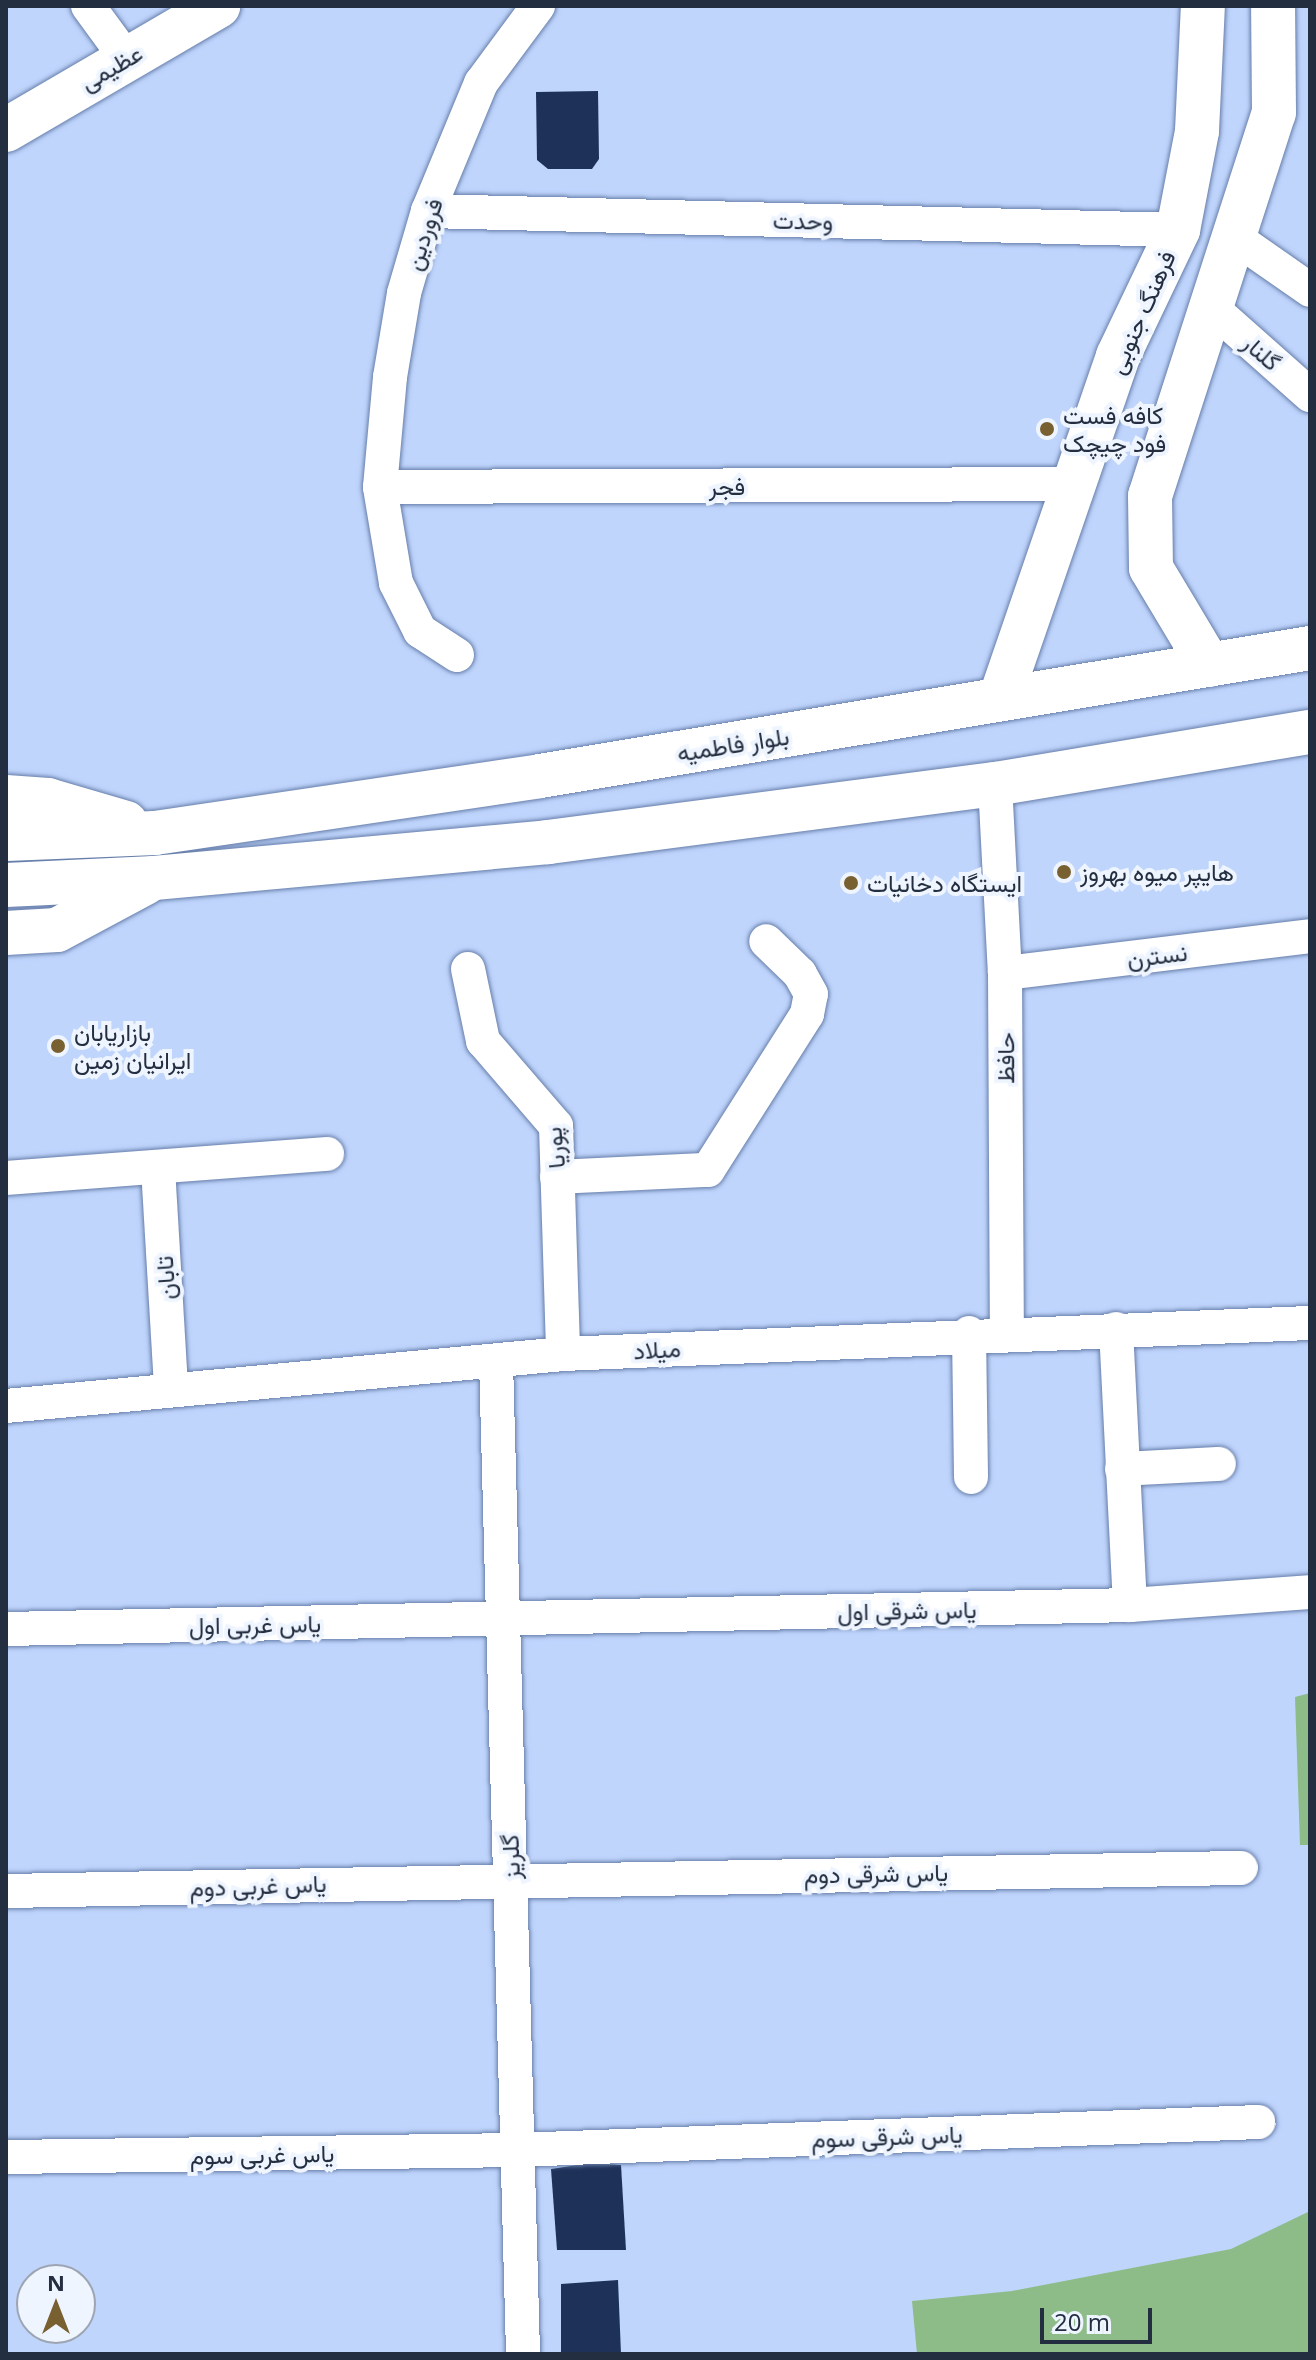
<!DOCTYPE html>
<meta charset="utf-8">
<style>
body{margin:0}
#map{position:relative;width:1316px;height:2360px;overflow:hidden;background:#bfd5fc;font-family:"Open Sans",Vazirmatn,sans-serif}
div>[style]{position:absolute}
.green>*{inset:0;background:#8ebc89}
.building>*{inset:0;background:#1e3259}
.roads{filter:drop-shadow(0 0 2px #667eaa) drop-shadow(0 0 2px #667eaa)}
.street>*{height:34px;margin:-17px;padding:0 17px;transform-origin:17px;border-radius:17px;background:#fff}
.secondary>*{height:44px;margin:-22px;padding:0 22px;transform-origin:22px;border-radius:22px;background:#fff}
.highway>*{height:44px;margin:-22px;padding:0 22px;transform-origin:22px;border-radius:22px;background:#fff}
.dots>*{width:22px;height:22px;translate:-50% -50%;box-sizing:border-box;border:4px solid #eff5ff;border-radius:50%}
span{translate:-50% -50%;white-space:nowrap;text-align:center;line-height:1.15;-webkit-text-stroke:8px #eff5ff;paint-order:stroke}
.street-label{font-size:24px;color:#232e40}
.poi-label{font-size:24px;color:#232e40}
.left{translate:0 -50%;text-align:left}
.frame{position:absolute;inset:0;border:8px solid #232e40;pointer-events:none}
.north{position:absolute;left:16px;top:2264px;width:80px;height:80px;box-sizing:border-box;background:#eff5ff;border:2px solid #9da5b3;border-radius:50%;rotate:0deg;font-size:22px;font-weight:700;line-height:32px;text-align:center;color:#232e40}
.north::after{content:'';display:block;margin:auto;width:28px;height:36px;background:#796031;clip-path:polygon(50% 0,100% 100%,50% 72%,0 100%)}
.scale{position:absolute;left:1040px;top:2308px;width:112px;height:36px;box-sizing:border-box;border:4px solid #232e40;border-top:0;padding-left:10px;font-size:24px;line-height:28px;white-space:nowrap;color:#232e40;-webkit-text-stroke:6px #eff5ff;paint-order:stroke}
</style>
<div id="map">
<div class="green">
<div style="clip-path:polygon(1310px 1693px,1310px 1845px,1300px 1845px,1295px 1697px)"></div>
<div style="clip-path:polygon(1310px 2211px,1310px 2354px,917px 2354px,912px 2301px,1012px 2291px,1231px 2249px)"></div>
</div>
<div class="building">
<div style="clip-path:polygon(598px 91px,599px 159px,592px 169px,548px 169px,537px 160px,536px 92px)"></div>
<div style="clip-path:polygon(590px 2163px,621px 2165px,626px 2250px,557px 2250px,551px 2169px)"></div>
<div style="clip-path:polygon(618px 2280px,621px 2354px,561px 2354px,561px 2284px)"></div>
</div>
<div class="roads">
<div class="street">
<div style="left:88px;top:6px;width:64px;rotate:53.8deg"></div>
<div style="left:428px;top:211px;width:750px;rotate:1.45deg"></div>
<div style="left:1237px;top:239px;width:89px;rotate:34.9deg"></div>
<div style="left:1213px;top:309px;width:130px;rotate:41.6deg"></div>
<div style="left:380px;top:487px;width:694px;rotate:-0.25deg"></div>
<div style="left:457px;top:655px;width:44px;rotate:-147deg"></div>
<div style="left:420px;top:631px;width:54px;rotate:-116.6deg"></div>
<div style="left:396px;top:583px;width:97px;rotate:-99.5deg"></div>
<div style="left:380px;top:487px;width:110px;rotate:-84.8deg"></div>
<div style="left:390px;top:377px;width:85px;rotate:-80.5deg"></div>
<div style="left:404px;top:293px;width:85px;rotate:-73.7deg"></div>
<div style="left:428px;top:211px;width:139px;rotate:-67.5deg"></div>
<div style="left:481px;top:83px;width:96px;rotate:-53.5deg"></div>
<div style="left:995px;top:784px;width:189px;rotate:87deg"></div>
<div style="left:1005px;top:973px;width:360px;rotate:89.7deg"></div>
<div style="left:468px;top:969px;width:74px;rotate:78.2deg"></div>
<div style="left:483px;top:1041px;width:112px;rotate:49.3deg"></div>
<div style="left:556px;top:1126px;width:228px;rotate:88.2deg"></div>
<div style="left:1005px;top:973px;width:307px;rotate:-6.9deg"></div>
<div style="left:158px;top:1168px;width:220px;rotate:86.6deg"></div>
<div style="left:557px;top:1177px;width:151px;rotate:-2.7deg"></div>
<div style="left:708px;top:1170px;width:185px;rotate:-57.6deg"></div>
<div style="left:807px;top:1014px;width:20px;rotate:-79deg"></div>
<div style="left:811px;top:994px;width:23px;rotate:-119deg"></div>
<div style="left:800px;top:974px;width:47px;rotate:-135.9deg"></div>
<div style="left:6px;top:1178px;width:322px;rotate:-4.3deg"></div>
<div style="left:1116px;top:1329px;width:276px;rotate:87.1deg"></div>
<div style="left:969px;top:1333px;width:144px;rotate:89.2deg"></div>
<div style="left:496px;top:1361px;width:993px;rotate:88.44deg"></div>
<div style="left:6px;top:1406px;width:559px;rotate:-5.33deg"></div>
<div style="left:563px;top:1354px;width:748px;rotate:-2.38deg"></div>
<div style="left:1122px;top:1469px;width:97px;rotate:-3deg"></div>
<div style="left:6px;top:1629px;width:1124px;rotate:-1.22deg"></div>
<div style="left:1130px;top:1605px;width:180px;rotate:-4.1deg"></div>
<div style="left:6px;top:1891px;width:1235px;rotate:-1.07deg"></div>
<div style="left:6px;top:2157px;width:511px;rotate:-0.78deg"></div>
<div style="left:517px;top:2150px;width:742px;rotate:-2.16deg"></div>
</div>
<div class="secondary">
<div style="left:6px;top:130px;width:246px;rotate:-30.3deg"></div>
<div style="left:1209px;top:665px;width:113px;rotate:-120.9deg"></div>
<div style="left:1151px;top:568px;width:72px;rotate:-90.8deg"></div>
<div style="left:1150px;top:496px;width:403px;rotate:-72.1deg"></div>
<div style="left:1274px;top:113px;width:107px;rotate:-90.5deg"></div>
<div style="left:1000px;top:699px;width:363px;rotate:-71deg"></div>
<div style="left:1118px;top:356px;width:140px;rotate:-64.5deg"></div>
<div style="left:1178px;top:230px;width:101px;rotate:-79.1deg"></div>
<div style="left:1197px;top:131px;width:125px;rotate:-87.3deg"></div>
</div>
<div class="highway">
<div style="left:6px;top:797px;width:42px;rotate:4.1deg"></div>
<div style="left:48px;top:800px;width:81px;rotate:16.4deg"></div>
<div style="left:6px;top:839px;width:149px;rotate:-2.3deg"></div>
<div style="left:155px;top:833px;width:389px;rotate:-8.4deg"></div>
<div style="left:540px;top:776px;width:781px;rotate:-9.44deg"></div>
<div style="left:6px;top:885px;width:148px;rotate:-2.7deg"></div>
<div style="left:154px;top:878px;width:396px;rotate:-5.2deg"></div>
<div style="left:548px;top:842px;width:451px;rotate:-7.4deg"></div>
<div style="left:995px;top:784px;width:319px;rotate:-9.4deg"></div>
<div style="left:6px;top:933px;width:51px;rotate:-3.4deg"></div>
<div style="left:57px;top:930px;width:100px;rotate:-28.1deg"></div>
</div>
</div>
<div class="dots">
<div style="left:1047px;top:429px;background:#796031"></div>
<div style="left:1064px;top:872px;background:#796031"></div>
<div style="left:851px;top:883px;background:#796031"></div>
<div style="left:58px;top:1046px;background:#796031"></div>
</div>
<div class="street-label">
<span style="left:111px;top:67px;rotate:-30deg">عظیمی</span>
<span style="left:803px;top:220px;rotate:1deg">وحدت</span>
<span style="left:423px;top:234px;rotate:-72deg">فروردین</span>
<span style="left:1141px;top:312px;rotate:-66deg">فرهنگ جنوبی</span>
<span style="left:1262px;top:352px;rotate:41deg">گلنار</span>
<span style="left:727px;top:486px">فجر</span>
<span style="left:733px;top:744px;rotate:-9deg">بلوار فاطمیه</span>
<span style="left:1157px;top:955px;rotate:-7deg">نسترن</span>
<span style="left:1005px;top:1058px;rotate:-90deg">حافظ</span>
<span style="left:554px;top:1148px;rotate:-96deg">پوریا</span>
<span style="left:165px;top:1278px;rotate:-94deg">تابان</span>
<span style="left:657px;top:1349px;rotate:-3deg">میلاد</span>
<span style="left:907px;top:1610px;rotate:-1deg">یاس شرقی اول</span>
<span style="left:255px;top:1624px;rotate:-1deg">یاس غربی اول</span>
<span style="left:510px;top:1857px;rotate:-92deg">گلریز</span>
<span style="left:876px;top:1873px;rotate:-1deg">یاس شرقی دوم</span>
<span style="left:258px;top:1885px;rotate:-2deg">یاس غربی دوم</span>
<span style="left:887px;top:2136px;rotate:-2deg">یاس شرقی سوم</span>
<span style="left:262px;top:2154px;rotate:-1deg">یاس غربی سوم</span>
</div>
<div class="poi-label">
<span class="left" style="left:1063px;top:429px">کافه فست<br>فود چیچک</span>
<span class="left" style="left:1080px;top:872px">هایپر میوه بهروز</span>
<span class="left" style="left:867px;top:883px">ایستگاه دخانیات</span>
<span class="left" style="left:74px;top:1046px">بازاریابان<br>ایرانیان زمین</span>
</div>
<div class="frame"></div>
<div class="north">N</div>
<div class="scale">20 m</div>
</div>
